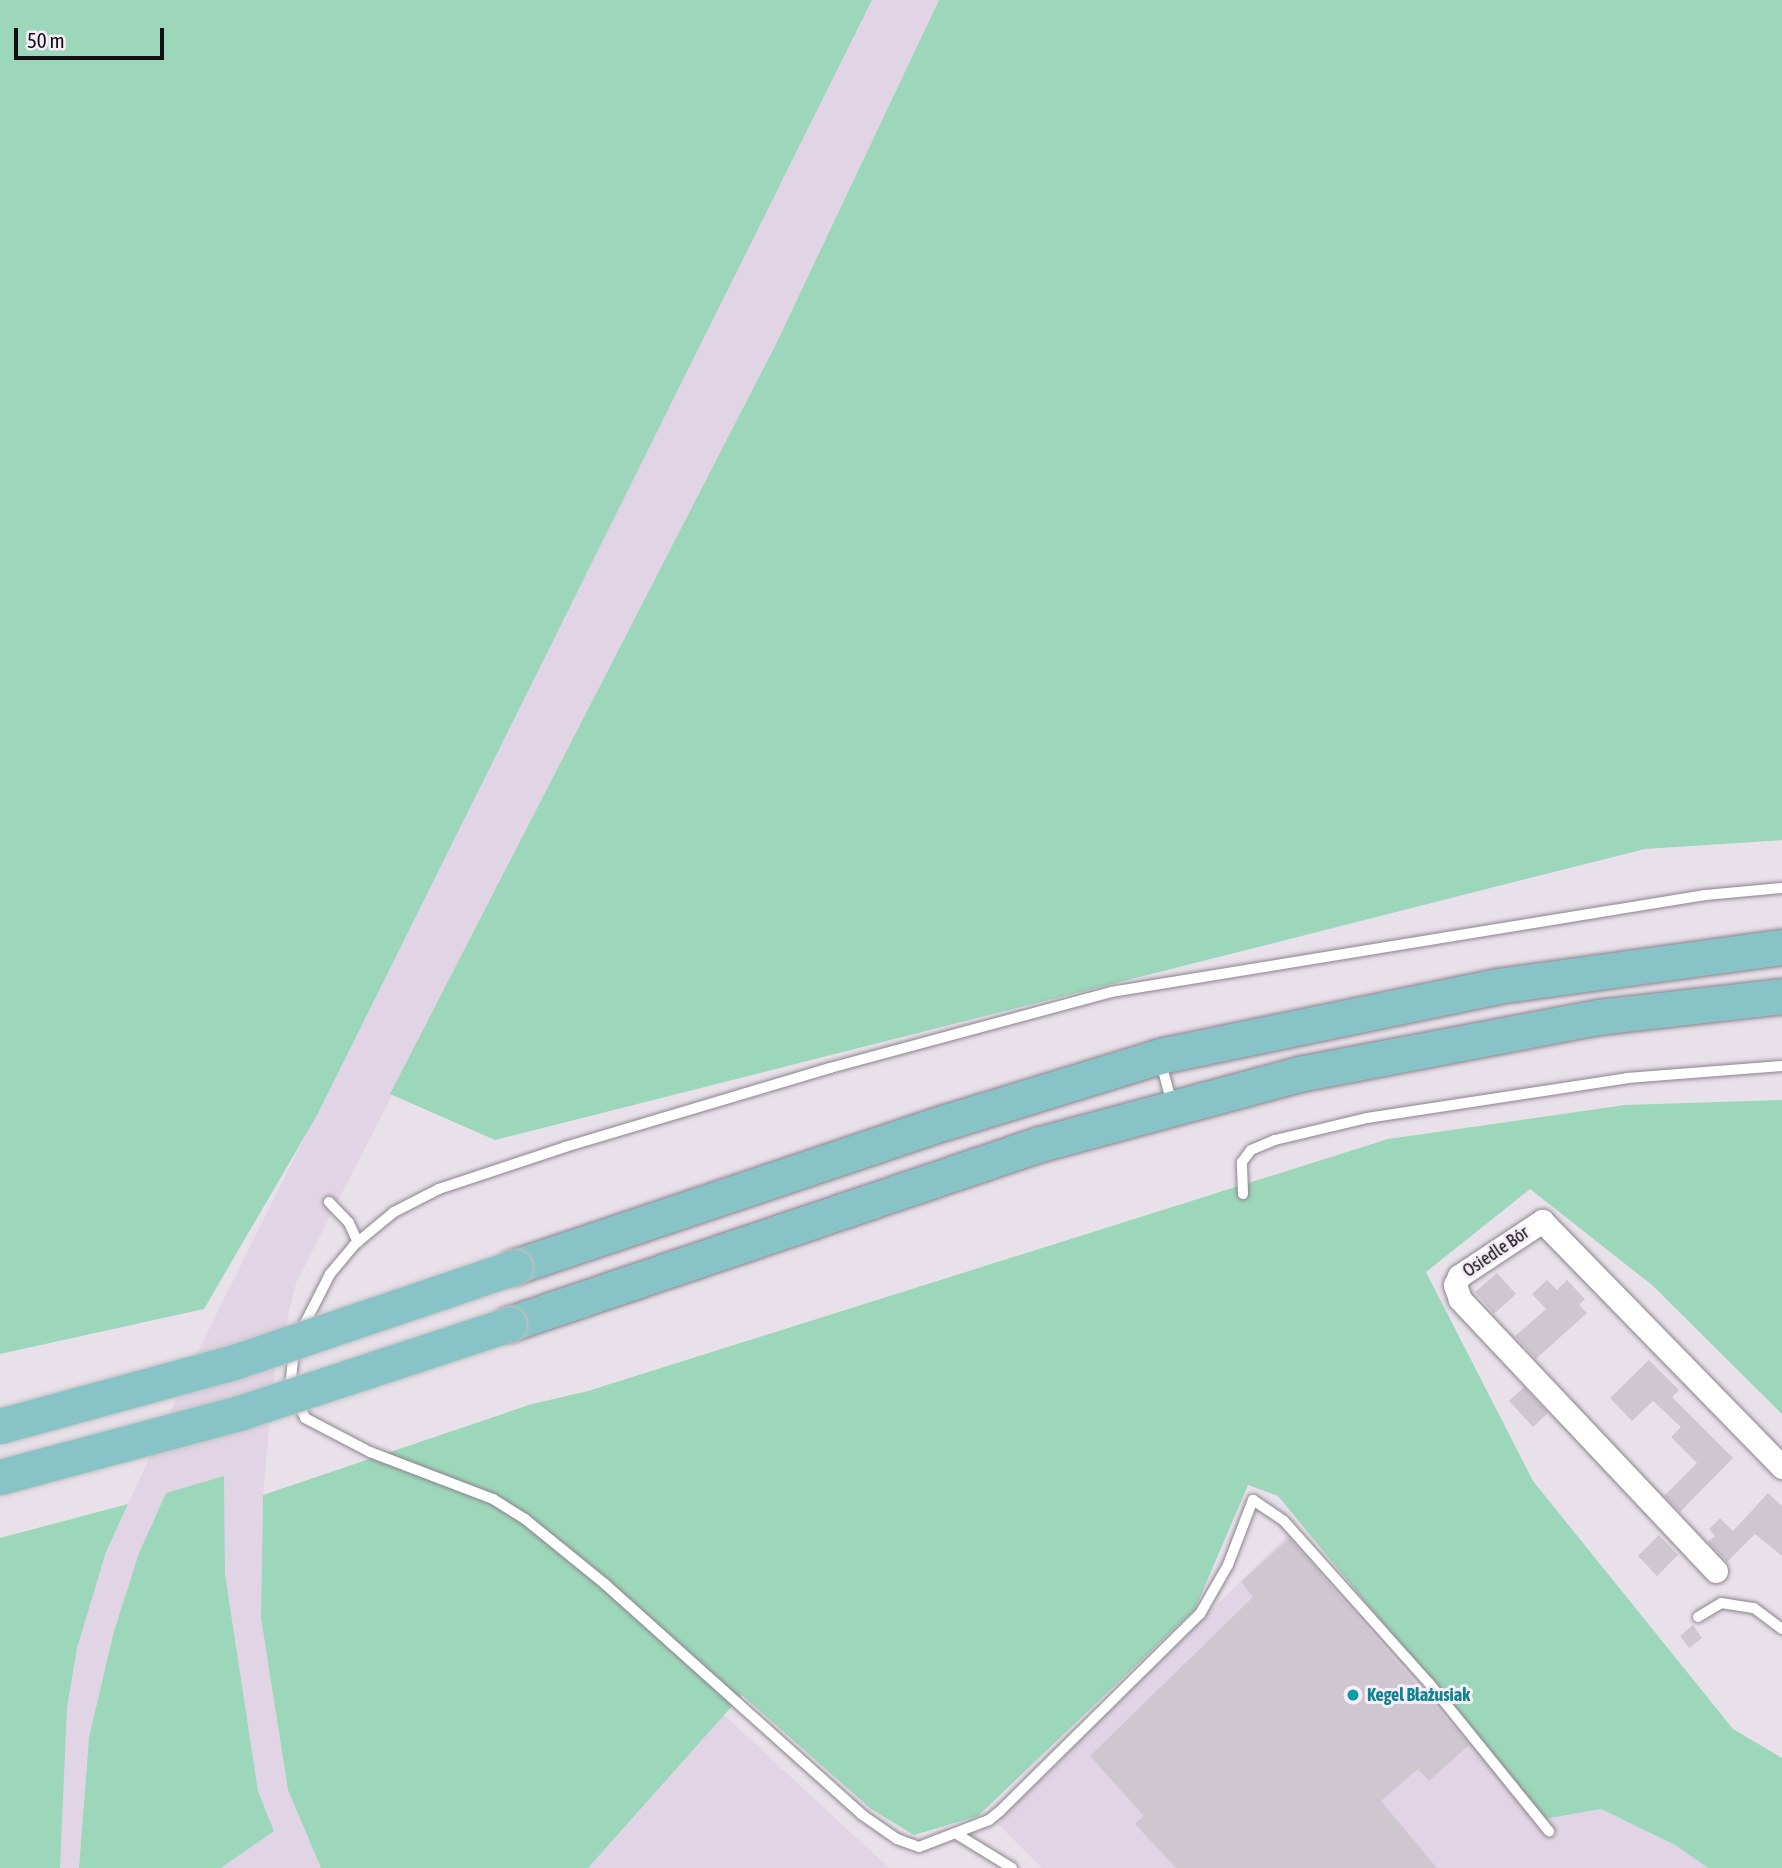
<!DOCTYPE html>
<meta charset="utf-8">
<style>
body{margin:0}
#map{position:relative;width:1782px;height:1868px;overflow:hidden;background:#e9e1ea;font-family:"Asap Condensed",sans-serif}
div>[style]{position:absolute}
.built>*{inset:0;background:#e1d4e4}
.green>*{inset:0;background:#9dd7bb}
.building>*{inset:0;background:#cfc7d0}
.roads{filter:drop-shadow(0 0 2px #8b848d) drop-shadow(0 0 2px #8b848d)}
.lane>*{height:10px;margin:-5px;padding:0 5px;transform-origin:5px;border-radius:5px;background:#fff}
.street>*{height:23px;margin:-11.5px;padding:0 11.5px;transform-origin:11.5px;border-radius:11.5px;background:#fff}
.primary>*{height:35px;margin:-17.5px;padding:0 17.5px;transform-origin:17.5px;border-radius:17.5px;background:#88c4c7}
.bridges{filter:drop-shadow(0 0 2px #c1c1c1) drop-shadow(0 0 2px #c1c1c1)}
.primary-bridge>*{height:35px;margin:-17.5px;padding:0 17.5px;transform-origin:17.5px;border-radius:17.5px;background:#88c4c7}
.dots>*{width:19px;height:19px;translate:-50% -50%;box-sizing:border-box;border:4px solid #f6eef7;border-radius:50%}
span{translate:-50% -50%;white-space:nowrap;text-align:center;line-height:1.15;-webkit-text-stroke:6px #f6eef7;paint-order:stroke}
.street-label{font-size:18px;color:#110f12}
.culture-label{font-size:18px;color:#0d838f;font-weight:700}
.left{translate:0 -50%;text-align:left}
.scale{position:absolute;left:14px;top:28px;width:150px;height:32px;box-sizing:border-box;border:4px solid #110f12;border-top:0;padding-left:9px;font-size:21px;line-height:24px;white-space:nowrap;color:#110f12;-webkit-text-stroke:5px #f6eef7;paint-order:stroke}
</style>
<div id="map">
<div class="built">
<div style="clip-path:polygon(872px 0,939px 0,775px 346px,296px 1283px,274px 1374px,263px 1495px,261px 1618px,288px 1790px,321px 1868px,221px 1868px,274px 1831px,258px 1791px,225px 1574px,224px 1477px,166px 1493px,139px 1553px,114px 1631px,89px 1737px,79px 1868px,60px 1868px,67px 1708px,77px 1648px,106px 1552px,205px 1337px)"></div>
<div style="clip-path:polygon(1288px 1534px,1543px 1819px,1601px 1809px,1675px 1845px,1708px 1868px,1042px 1868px,997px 1823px)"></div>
<div style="clip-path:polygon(724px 1715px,889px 1868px,588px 1868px)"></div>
</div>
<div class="green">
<div style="clip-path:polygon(0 0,872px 0,316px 1117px,204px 1309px,0 1354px)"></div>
<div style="clip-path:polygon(939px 0,1782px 0,1782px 840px,1645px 849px,495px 1140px,390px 1094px,775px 346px)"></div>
<div style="clip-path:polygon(1782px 1100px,1782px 1414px,1652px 1285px,1530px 1189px,1426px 1272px,1533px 1481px,1733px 1729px,1782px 1758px,1782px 1868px,1708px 1868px,1675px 1845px,1601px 1809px,1544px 1819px,1278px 1496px,1248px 1485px,1195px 1609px,978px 1816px,914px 1835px,871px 1809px,742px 1695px,588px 1868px,321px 1868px,288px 1790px,261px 1618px,263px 1495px,532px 1404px,588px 1391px,1388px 1139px,1625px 1105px)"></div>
<div style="clip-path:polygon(224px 1476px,225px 1574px,258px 1791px,274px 1831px,221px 1868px,79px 1868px,89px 1737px,114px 1631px,139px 1553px,166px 1493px)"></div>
<div style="clip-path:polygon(128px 1504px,106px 1552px,77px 1648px,67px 1708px,60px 1868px,0 1868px,0 1538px)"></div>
</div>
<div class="building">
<div style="clip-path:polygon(1497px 1273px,1516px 1294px,1494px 1314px,1475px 1292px)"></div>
<div style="clip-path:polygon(1547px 1280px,1557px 1290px,1567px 1280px,1585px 1299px,1579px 1305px,1587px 1313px,1536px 1359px,1515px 1336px,1546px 1309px,1532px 1294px)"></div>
<div style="clip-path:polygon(1649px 1360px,1679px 1390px,1672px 1397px,1733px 1458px,1680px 1512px,1664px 1496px,1697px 1463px,1671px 1437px,1681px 1427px,1653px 1401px,1632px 1421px,1610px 1398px)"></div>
<div style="clip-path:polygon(1524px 1387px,1548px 1413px,1533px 1427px,1509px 1401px)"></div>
<div style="clip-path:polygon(1768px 1493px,1782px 1506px,1782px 1556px,1755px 1534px,1727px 1562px,1708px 1542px,1715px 1536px,1709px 1529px,1720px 1518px,1733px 1531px)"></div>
<div style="clip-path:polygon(1659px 1535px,1678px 1555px,1657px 1576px,1638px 1556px)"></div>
<div style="clip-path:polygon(1289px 1538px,1469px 1745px,1429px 1781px,1418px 1769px,1381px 1801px,1437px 1868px,1176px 1868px,1135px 1824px,1144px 1816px,1090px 1756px,1253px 1597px,1241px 1582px)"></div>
<div style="clip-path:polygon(1693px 1625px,1702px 1638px,1689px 1648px,1680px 1636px)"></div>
</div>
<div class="roads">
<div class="lane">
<div style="left:1160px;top:1059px;width:47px;rotate:75.1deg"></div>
<div style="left:1243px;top:1194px;width:32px;rotate:-92deg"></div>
<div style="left:1242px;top:1162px;width:15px;rotate:-53deg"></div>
<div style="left:1251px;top:1150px;width:26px;rotate:-23deg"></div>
<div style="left:1275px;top:1140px;width:95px;rotate:-13.4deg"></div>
<div style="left:1367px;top:1118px;width:263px;rotate:-8.7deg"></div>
<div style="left:1627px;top:1078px;width:155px;rotate:-4.4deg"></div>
<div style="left:329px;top:1202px;width:29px;rotate:46deg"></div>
<div style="left:349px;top:1223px;width:21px;rotate:65deg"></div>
<div style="left:301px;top:1331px;width:64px;rotate:-63deg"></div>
<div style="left:330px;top:1274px;width:38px;rotate:-50deg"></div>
<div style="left:354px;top:1245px;width:52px;rotate:-39.5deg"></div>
<div style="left:394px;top:1212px;width:51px;rotate:-27.1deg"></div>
<div style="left:439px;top:1189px;width:133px;rotate:-18.4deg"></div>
<div style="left:565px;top:1147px;width:277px;rotate:-16.6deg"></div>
<div style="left:830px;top:1068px;width:291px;rotate:-15.1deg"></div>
<div style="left:1111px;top:992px;width:602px;rotate:-9.27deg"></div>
<div style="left:1705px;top:895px;width:77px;rotate:-5.2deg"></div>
<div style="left:294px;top:1350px;width:38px;rotate:96deg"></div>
<div style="left:290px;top:1388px;width:34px;rotate:63deg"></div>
<div style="left:305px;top:1418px;width:73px;rotate:27.6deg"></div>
<div style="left:370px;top:1452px;width:132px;rotate:20.9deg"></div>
<div style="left:493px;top:1499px;width:38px;rotate:32deg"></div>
<div style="left:525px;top:1519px;width:103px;rotate:39.1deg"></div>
<div style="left:605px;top:1584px;width:344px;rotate:41.9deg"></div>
<div style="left:861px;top:1814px;width:44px;rotate:34.8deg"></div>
<div style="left:897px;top:1839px;width:23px;rotate:20deg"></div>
<div style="left:919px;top:1847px;width:75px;rotate:-21.1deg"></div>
<div style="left:989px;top:1820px;width:14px;rotate:-39deg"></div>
<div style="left:1000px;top:1811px;width:281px;rotate:-44.6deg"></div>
<div style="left:1200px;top:1614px;width:56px;rotate:-60.3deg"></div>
<div style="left:1228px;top:1565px;width:70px;rotate:-69deg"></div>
<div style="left:1253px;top:1500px;width:37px;rotate:34deg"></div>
<div style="left:1284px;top:1521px;width:217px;rotate:48.2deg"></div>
<div style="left:1429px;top:1683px;width:191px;rotate:51deg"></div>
<div style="left:1698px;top:1617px;width:27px;rotate:-31deg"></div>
<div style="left:1721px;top:1603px;width:33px;rotate:9deg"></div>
<div style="left:1754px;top:1608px;width:35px;rotate:37deg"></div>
<div style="left:955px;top:1833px;width:67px;rotate:31.6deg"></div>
</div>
<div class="street">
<div style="left:1716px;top:1571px;width:374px;rotate:-133.3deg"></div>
<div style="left:1460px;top:1299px;width:15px;rotate:-110deg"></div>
<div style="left:1455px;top:1285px;width:10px;rotate:-66deg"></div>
<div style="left:1459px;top:1276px;width:100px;rotate:-33.5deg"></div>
<div style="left:1542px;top:1221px;width:344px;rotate:45.7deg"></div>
</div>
<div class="primary">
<div style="left:514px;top:1267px;width:456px;rotate:-18.6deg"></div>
<div style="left:946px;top:1122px;width:224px;rotate:-17.1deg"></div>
<div style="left:1160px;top:1056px;width:344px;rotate:-11.7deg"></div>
<div style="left:1497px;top:986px;width:288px;rotate:-7.8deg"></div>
<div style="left:509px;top:1324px;width:561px;rotate:-18.73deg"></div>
<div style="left:1040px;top:1144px;width:268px;rotate:-15.1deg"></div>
<div style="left:1299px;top:1074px;width:305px;rotate:-10.8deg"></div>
<div style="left:1599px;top:1017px;width:184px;rotate:-6.5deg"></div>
</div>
</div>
<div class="bridges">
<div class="primary-bridge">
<div style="left:0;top:1426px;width:246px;rotate:-15.3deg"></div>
<div style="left:237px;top:1361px;width:293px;rotate:-18.7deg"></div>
<div style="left:0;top:1477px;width:247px;rotate:-15deg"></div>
<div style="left:239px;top:1413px;width:284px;rotate:-18.2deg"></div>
</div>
</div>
<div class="dots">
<div style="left:1353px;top:1695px;background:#0f9aa8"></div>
</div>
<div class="street-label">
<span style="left:1496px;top:1252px;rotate:-34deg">Osiedle Bór</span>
</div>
<div class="culture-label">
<span class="left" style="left:1367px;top:1695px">Kegel Błażusiak</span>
</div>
<div class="scale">50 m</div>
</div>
